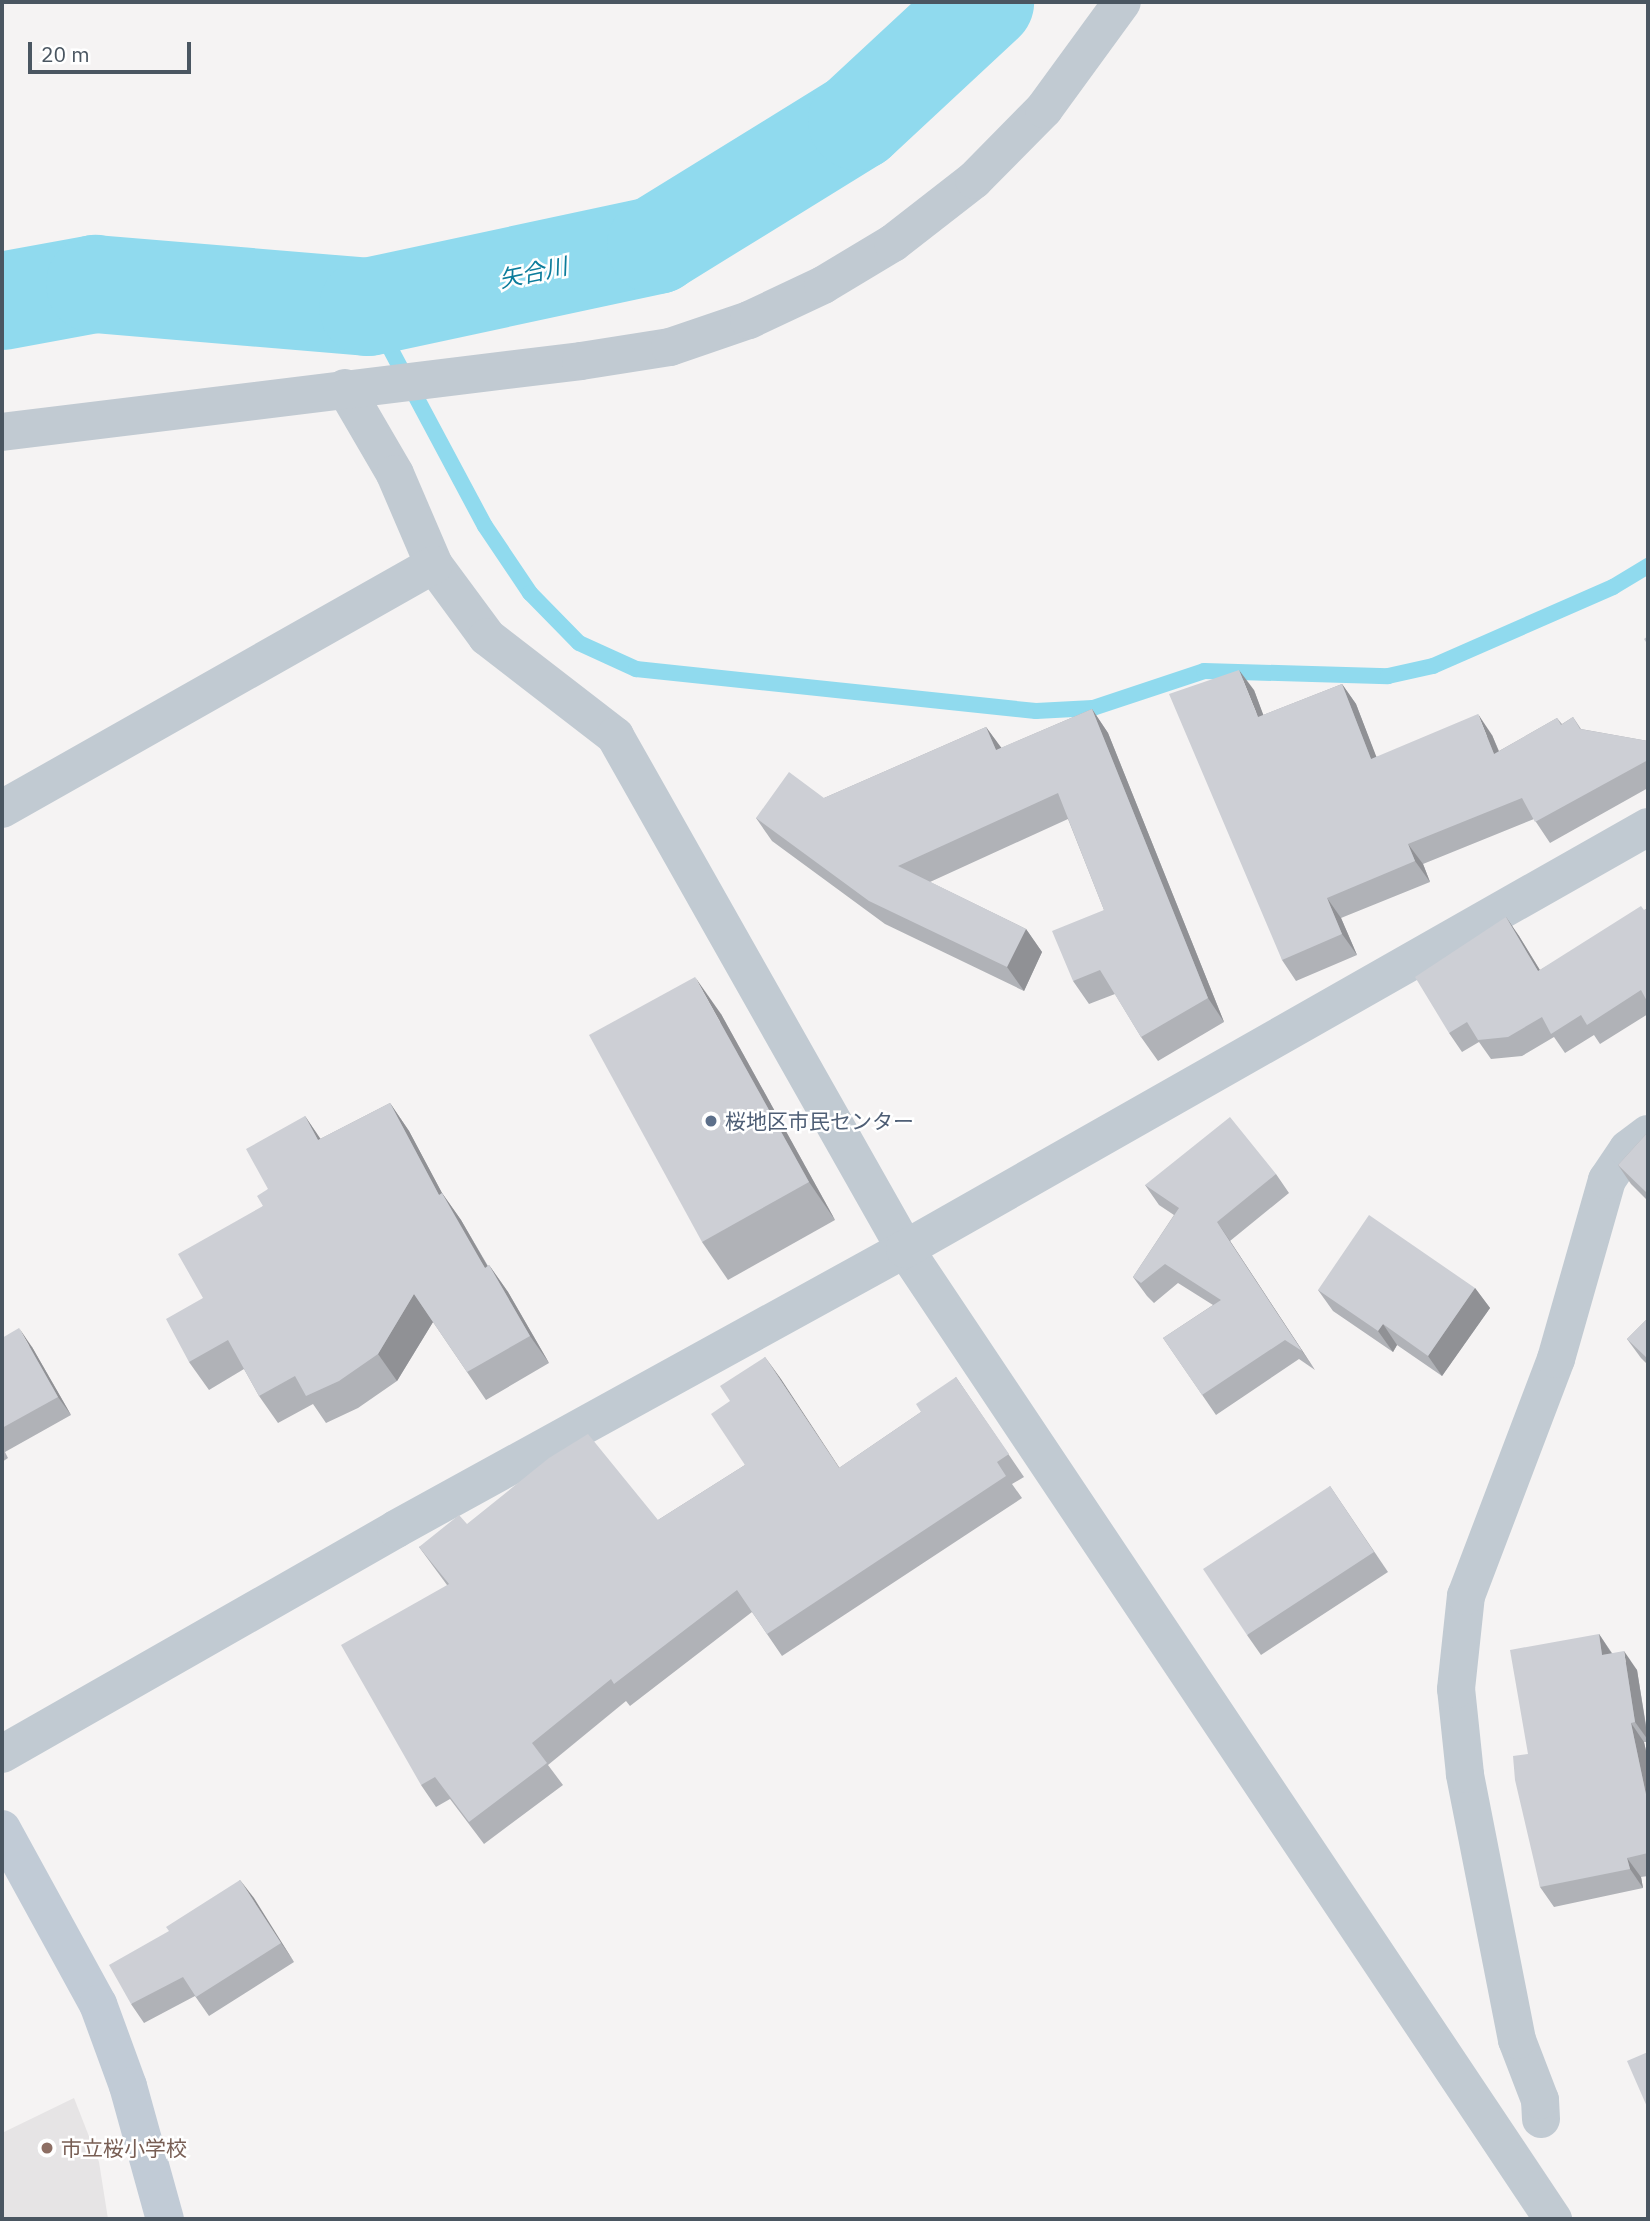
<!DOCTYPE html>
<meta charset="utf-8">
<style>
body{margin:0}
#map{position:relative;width:1650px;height:2221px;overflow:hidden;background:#f5f3f3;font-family:"IBM Plex Sans","Noto Sans JP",sans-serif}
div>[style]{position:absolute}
.education>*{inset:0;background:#e6e4e5}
.stream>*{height:16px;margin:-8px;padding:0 8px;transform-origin:8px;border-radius:8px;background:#90daee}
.river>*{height:98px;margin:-49px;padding:0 49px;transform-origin:49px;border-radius:49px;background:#90daee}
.street>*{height:38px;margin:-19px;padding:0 19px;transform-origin:19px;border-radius:19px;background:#c1cad2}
.secondary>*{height:38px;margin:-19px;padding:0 19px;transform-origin:19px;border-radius:19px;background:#c1cbd6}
.wall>*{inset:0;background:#b0b2b7}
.shaded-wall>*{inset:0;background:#909195}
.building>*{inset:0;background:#cdcfd5}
.dots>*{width:19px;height:19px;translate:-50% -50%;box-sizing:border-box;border:4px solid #fff;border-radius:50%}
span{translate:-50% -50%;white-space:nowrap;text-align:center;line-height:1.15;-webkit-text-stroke:5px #fff;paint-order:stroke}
.service-label{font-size:21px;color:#4e5e75}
.left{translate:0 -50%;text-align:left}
.education-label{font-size:21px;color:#785e54}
.water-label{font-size:23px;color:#0c7c9b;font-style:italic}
.frame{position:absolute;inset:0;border:4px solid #4a5661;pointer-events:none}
.scale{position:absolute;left:28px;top:42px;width:163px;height:32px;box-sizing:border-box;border:4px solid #4a5661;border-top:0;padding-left:9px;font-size:21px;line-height:24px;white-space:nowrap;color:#4a5661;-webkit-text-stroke:5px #fff;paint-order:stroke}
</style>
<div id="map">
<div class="education">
<div style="clip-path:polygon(74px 2098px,99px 2162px,108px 2219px,2px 2219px,2px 2133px)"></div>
</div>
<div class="stream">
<div style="left:368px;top:307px;width:248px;rotate:61.9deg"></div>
<div style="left:485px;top:526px;width:81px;rotate:56.1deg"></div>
<div style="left:530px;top:593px;width:70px;rotate:45.6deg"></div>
<div style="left:579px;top:643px;width:63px;rotate:24.5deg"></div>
<div style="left:636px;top:669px;width:402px;rotate:6deg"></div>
<div style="left:1036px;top:711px;width:57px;rotate:-3deg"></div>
<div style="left:1093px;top:708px;width:117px;rotate:-18.4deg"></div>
<div style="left:1204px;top:671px;width:184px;rotate:1.6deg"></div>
<div style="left:1388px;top:676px;width:46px;rotate:-12.5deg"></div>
<div style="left:1433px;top:666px;width:197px;rotate:-23.7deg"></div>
<div style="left:1613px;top:587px;width:41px;rotate:-31deg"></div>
</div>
<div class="river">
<div style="left:2px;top:301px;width:95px;rotate:-10.4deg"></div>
<div style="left:95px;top:284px;width:274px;rotate:4.8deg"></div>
<div style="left:368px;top:307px;width:295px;rotate:-12.1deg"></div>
<div style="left:656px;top:245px;width:236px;rotate:-31.7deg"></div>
<div style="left:857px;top:121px;width:175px;rotate:-42.9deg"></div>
</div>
<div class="street">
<div style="left:345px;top:388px;width:99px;rotate:59.8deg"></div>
<div style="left:395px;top:474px;width:99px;rotate:66.8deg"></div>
<div style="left:434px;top:565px;width:89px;rotate:53.6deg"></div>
<div style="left:487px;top:637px;width:162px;rotate:37.7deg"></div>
<div style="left:615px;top:736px;width:589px;rotate:60.52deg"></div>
<div style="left:905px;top:1249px;width:1167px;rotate:56.26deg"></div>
<div style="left:2px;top:432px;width:583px;rotate:-6.99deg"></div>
<div style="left:581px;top:361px;width:90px;rotate:-8.9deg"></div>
<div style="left:670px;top:347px;width:83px;rotate:-18.9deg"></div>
<div style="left:749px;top:320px;width:82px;rotate:-25.3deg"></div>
<div style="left:823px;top:285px;width:82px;rotate:-31deg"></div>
<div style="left:893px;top:243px;width:103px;rotate:-37.9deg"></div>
<div style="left:974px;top:180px;width:100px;rotate:-45.4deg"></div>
<div style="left:1044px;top:109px;width:132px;rotate:-53.9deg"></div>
<div style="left:2px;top:809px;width:496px;rotate:-29.5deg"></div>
<div style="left:2px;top:1754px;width:454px;rotate:-29.7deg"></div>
<div style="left:396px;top:1529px;width:581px;rotate:-28.82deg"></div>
<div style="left:905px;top:1249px;width:854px;rotate:-29.6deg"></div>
<div style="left:1541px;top:2119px;width:19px;rotate:-93deg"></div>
<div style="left:1540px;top:2100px;width:64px;rotate:-111deg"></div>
<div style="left:1517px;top:2040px;width:271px;rotate:-101.1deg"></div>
<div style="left:1465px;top:1774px;width:85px;rotate:-96deg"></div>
<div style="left:1456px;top:1689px;width:94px;rotate:-83.9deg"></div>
<div style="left:1466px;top:1596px;width:254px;rotate:-69.2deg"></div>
<div style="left:1556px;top:1359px;width:186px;rotate:-74.1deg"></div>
<div style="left:1607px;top:1180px;width:37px;rotate:-56deg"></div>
<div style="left:1628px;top:1149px;width:25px;rotate:-37deg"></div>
</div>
<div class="secondary">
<div style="left:2px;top:1829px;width:200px;rotate:61.3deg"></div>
<div style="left:98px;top:2004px;width:87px;rotate:69.9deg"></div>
<div style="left:128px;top:2086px;width:138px;rotate:74.5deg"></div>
</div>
<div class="wall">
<div style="clip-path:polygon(1342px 684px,1356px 704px,1376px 757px,1492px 735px,1499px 751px,1557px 718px,1562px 724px,1573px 717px,1581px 729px,1648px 741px,1648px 788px,1550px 843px,1534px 819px,1423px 864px,1430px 882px,1341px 918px,1357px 955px,1296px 981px,1282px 960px,1254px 690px,1263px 715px)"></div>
<div style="clip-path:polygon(1092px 709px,1108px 733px,1224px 1022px,1158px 1061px,1141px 1037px,1115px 994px,1089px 1004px,1073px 981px,1104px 910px,1068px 819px,930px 882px,1026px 929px,1042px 952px,1024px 991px,885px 924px,772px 841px,756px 818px,824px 798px,986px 727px,1001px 748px)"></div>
<div style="clip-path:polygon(1648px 908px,1648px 1014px,1600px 1044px,1594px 1035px,1565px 1053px,1554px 1037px,1522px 1056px,1491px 1059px,1479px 1042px,1462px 1052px,1449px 1033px,1506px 917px,1519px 936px,1540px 970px)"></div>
<div style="clip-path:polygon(721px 1014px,835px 1220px,728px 1280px,702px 1242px)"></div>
<div style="clip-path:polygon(390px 1103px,409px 1131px,442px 1193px,461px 1220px,488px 1266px,489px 1265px,508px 1292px,549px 1363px,486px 1400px,433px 1322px,397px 1381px,358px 1408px,326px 1423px,313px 1404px,278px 1423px,259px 1396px,244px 1369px,209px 1390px,189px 1362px,203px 1298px,263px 1206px,268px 1189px,305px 1116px,320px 1139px)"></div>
<div style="clip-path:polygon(1648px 1132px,1648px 1201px,1631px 1184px,1618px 1165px)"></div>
<div style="clip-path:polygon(1276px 1174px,1289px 1193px,1230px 1241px,1315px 1370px,1299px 1359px,1216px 1415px,1163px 1338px,1213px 1305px,1178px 1283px,1154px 1303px,1147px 1296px,1133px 1277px,1174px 1215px,1159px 1205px,1145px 1185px)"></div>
<div style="clip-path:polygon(1475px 1288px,1490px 1308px,1442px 1376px,1397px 1345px,1393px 1352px,1333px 1311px,1318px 1290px)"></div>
<div style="clip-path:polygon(1648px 1318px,1648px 1365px,1641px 1358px,1627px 1339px)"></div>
<div style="clip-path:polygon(2px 1338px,32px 1347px,71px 1415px,5px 1452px,8px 1458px,2px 1462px)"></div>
<div style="clip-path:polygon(765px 1357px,839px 1468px,921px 1412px,956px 1377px,1024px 1477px,1012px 1484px,1022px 1498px,782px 1656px,752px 1612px,630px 1706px,626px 1701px,548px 1765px,563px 1785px,484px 1844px,450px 1799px,436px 1807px,421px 1785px,447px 1585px,419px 1547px,467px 1524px,658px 1520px,745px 1465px,730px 1401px)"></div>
<div style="clip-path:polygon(1330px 1486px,1388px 1572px,1261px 1655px,1247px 1635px)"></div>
<div style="clip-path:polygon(1599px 1634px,1612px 1653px,1637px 1670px,1648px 1737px,1648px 1742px,1644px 1742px,1648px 1760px,1648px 1876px,1641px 1877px,1643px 1888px,1554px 1907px,1540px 1887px,1528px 1754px)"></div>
<div style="clip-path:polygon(240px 1880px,294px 1962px,209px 2016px,195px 1996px,144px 2023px,131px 2004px)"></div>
</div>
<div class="shaded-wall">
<div style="clip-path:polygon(1239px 670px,1254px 690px,1272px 738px,1258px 717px)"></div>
<div style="clip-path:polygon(1342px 684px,1356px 704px,1385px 779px,1371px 759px)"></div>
<div style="clip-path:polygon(1092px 709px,1108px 733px,1224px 1022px,1208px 998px)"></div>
<div style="clip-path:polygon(1478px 714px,1492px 735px,1508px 774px,1494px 754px)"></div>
<div style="clip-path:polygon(986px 727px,1003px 750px,996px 750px)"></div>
<div style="clip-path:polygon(1408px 844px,1423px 864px,1430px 882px,1415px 861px)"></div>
<div style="clip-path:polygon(1327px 898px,1341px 918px,1357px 955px,1342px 934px)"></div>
<div style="clip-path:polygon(1506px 917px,1519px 936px,1552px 990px,1538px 971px)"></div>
<div style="clip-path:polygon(1026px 929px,1042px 952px,1024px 991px,1007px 967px)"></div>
<div style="clip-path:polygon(695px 977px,721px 1014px,835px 1220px,809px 1182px)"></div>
<div style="clip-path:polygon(390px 1103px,409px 1131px,442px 1193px,461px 1220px,504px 1295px,485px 1268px,439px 1195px)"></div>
<div style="clip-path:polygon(305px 1116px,324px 1144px,318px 1140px)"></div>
<div style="clip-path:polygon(1217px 1222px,1230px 1241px,1315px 1370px,1302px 1351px)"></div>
<div style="clip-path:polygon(489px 1265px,508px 1292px,549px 1363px,530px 1336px)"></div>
<div style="clip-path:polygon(1475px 1288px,1490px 1308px,1442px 1376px,1428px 1356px)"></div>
<div style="clip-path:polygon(414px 1294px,433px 1322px,397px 1381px,378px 1354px)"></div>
<div style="clip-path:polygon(1383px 1324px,1397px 1345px,1393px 1352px,1378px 1331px)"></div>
<div style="clip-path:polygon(19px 1328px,32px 1347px,71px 1415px,58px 1397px)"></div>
<div style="clip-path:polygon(765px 1357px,781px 1379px,854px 1490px,839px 1468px)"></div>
<div style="clip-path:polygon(1599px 1634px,1612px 1654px,1602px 1655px)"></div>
<div style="clip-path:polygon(1624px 1651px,1637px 1670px,1648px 1740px,1635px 1722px)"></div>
<div style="clip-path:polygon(1631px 1723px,1644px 1742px,1648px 1760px,1648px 1804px)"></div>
<div style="clip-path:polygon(1627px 1858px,1641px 1877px,1643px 1888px,1630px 1869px)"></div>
<div style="clip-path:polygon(240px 1880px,254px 1898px,294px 1962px,281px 1943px)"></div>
</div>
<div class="building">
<div style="clip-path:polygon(1648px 636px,1648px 645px,1644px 639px)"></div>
<div style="clip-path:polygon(1239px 670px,1258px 717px,1342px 684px,1371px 759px,1478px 714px,1494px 754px,1557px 718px,1561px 725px,1573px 717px,1580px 729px,1648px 741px,1648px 760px,1535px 822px,1522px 798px,1408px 844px,1415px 861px,1327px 898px,1342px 934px,1282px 960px,1169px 694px)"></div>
<div style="clip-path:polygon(1092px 709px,1208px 998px,1141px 1037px,1100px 970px,1073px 981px,1052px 931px,1104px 910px,1058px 793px,898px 866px,1026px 929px,1007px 967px,869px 901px,756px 818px,789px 772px,824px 798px,986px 727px,996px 750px)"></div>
<div style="clip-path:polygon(1641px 906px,1644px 910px,1648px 908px,1648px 1003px,1641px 990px,1587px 1025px,1581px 1015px,1551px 1034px,1542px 1017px,1508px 1037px,1478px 1040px,1467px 1022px,1449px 1033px,1415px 977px,1506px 917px,1538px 971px)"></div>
<div style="clip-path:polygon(695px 977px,809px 1182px,702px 1242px,589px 1035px)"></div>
<div style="clip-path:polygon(390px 1103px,439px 1195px,442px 1193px,485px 1268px,489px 1265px,530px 1336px,467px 1372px,414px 1294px,378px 1354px,339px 1381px,306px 1396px,295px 1376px,259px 1396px,228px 1340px,189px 1362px,166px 1319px,203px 1298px,178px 1254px,263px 1206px,257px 1196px,268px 1189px,246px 1149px,305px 1116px,318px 1140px)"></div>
<div style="clip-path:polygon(1230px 1117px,1276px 1174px,1217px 1222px,1302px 1351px,1285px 1340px,1202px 1395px,1163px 1338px,1221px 1300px,1165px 1264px,1141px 1283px,1133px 1277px,1179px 1208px,1145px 1185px)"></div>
<div style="clip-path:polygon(1648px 1132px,1648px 1194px,1618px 1165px)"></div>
<div style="clip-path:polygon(1369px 1215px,1475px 1288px,1428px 1356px,1383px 1324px,1378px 1331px,1318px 1290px)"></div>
<div style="clip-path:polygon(1648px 1318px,1648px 1359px,1627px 1339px)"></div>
<div style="clip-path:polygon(19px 1328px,58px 1397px,2px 1428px,2px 1338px)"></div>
<div style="clip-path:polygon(765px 1357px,839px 1468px,921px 1412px,916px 1404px,956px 1377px,1009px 1454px,997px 1462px,1006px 1476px,767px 1634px,737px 1590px,614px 1684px,611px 1679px,532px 1743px,547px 1763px,469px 1822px,435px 1777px,421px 1785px,341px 1645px,449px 1584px,419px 1547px,459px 1515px,467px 1524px,549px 1458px,588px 1434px,658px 1520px,745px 1465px,711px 1414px,730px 1401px,720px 1386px)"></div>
<div style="clip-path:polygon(1330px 1486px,1374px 1552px,1247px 1635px,1203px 1569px)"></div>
<div style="clip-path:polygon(1599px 1634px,1602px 1655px,1624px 1651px,1635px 1722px,1631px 1723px,1648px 1804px,1648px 1853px,1627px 1858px,1630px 1869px,1540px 1887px,1515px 1780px,1513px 1756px,1528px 1754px,1510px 1650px)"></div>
<div style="clip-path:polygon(240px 1880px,281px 1943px,196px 1997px,183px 1977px,131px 2004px,109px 1965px,169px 1931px,166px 1927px)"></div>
<div style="clip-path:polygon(1648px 2052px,1648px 2109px,1627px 2061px)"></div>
</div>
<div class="dots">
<div style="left:711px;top:1121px;background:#5c6f8a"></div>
<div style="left:47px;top:2148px;background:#8d6e63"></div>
</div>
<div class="service-label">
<span class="left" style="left:725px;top:1121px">桜地区市民センター</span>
</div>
<div class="education-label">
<span class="left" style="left:61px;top:2148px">市立桜小学校</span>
</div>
<div class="water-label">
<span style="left:533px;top:272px;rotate:-12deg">矢合川</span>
</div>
<div class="frame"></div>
<div class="scale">20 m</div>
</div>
